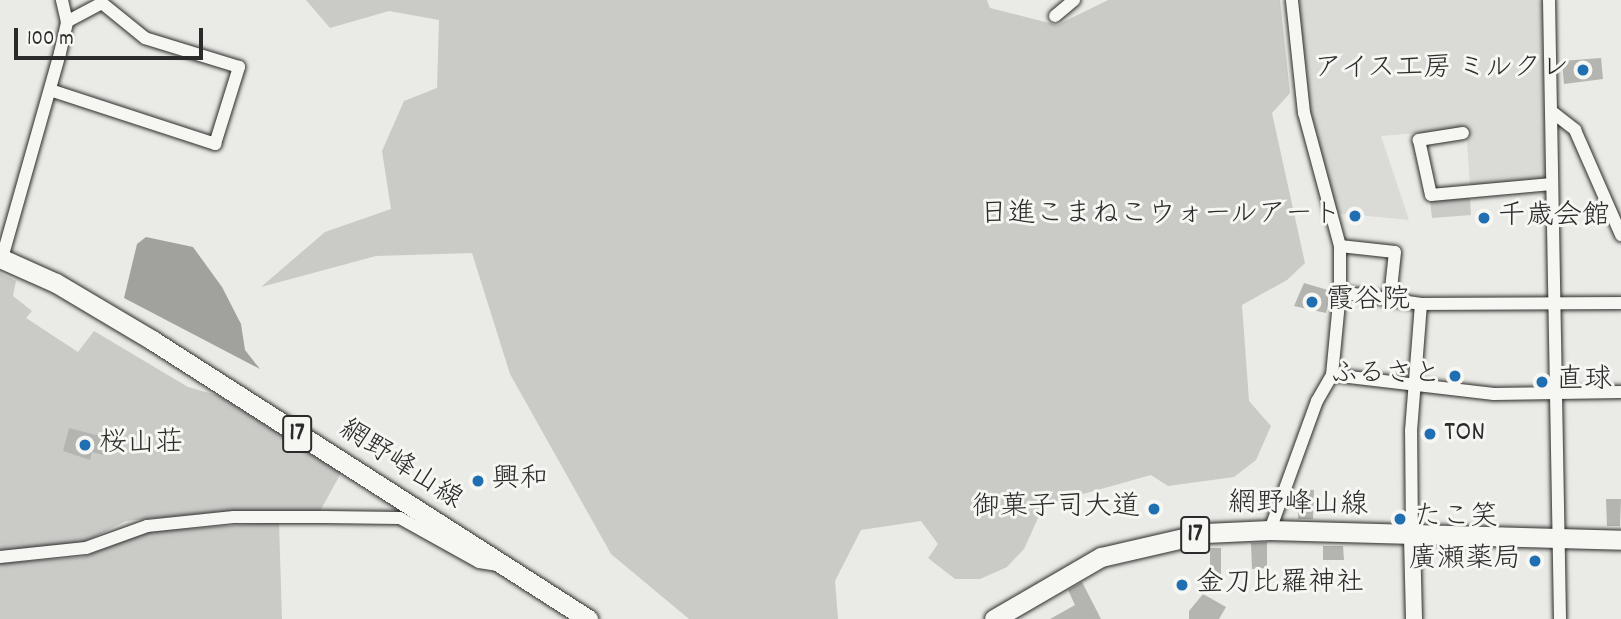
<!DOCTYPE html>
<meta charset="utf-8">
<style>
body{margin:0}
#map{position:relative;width:1621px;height:619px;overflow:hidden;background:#eaeae6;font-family:Dekko,"Klee One",sans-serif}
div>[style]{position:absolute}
.built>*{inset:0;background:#dadad6}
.green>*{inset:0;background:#cacac7}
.water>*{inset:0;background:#a1a19e}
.building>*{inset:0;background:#b4b4b1}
.roads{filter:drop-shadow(0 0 2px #2b2b2b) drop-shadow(0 0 2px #2b2b2b)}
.minor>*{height:12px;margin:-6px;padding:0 6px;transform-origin:6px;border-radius:6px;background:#f6f6f2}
.tertiary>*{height:16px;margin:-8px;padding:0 8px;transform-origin:8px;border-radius:8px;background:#f6f6f2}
.primary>*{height:19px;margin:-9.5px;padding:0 9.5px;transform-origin:9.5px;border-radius:9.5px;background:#f6f6f2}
.dots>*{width:19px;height:19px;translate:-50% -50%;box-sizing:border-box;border:4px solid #f6f6f2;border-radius:50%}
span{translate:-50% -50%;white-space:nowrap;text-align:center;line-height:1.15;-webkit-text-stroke:6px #f6f6f2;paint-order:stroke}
.shield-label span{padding:2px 5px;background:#f6f6f2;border:2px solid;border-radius:5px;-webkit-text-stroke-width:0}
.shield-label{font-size:26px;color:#2b2b2b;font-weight:700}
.poi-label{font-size:28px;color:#2b2b2b}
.right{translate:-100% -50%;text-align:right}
.left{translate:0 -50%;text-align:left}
.street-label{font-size:28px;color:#2b2b2b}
.scale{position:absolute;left:14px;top:28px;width:189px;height:32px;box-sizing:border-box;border:4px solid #2b2b2b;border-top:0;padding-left:9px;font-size:21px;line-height:24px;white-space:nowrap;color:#2b2b2b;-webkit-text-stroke:5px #f6f6f2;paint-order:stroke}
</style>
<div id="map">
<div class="built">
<div style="clip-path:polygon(1294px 0,1542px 0,1545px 175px,1540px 182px,1470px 186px,1466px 129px,1381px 136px,1409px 220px,1336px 213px,1309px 114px)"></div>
</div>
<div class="green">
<div style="clip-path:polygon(306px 0,987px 0,990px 8px,1057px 25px,1108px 0,1280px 0,1290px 93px,1272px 113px,1305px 263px,1287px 280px,1242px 305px,1249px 401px,1271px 426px,1256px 460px,1234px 477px,1168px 486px,1151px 475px,1044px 505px,1024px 549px,1007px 567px,980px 579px,955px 579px,928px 558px,938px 544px,921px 521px,861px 530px,835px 581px,838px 619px,689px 619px,611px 554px,510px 374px,472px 253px,376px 256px,261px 287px,325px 232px,391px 209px,382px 151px,404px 101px,437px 88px,439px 20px,389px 11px,330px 28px)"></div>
<div style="clip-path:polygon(1470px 198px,1471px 215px,1432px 218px,1430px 201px)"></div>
<div style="clip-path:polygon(0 273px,16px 281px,13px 296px,32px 311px,26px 318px,78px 352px,94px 331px,188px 387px,219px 396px,341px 473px,319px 513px,230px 511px,126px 521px,84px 542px,0 553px)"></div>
<div style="clip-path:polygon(279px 522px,282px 619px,0 619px,0 563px,83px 557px,146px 532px)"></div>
</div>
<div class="water">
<div style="clip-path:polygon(146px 237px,193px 247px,222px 287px,241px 324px,245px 350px,260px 369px,124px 298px,137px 244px)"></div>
</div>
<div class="building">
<div style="clip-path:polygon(1601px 58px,1603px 79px,1564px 84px,1562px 61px)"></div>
<div style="clip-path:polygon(1304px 283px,1331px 291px,1326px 313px,1294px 306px)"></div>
<div style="clip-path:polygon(69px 428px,108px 438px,103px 455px,92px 452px,90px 460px,63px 451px)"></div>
<div style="clip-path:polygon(1299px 489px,1314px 490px,1313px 519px,1298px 519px)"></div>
<div style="clip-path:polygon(1606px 499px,1621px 499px,1620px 526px,1607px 526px)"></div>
<div style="clip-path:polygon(1267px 542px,1267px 568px,1252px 569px,1251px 543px)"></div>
<div style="clip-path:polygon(1323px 546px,1343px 546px,1344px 560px,1323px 560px)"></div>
<div style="clip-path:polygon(1210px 548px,1221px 548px,1221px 576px,1210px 576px)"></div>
<div style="clip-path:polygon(1082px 582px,1101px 619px,1050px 619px,1075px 605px,1068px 590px)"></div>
<div style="clip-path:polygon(1203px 594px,1226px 607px,1219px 619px,1189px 619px,1189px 611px)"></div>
</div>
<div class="roads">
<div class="minor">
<div style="left:1549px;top:0;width:619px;rotate:88.98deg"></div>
<div style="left:1055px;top:16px;width:25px;rotate:-40deg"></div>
<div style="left:50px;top:90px;width:174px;rotate:18.1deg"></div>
<div style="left:215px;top:144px;width:81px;rotate:-72.7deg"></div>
<div style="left:239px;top:67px;width:98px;rotate:-162.9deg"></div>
<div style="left:145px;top:38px;width:55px;rotate:-140.9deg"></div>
<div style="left:102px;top:3px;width:40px;rotate:152deg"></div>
<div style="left:1551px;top:111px;width:31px;rotate:38deg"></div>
<div style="left:1575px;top:130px;width:115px;rotate:66.3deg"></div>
<div style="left:1463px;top:133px;width:45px;rotate:171deg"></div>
<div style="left:1419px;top:140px;width:56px;rotate:77.7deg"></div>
<div style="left:1431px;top:195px;width:121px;rotate:-5.2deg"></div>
<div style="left:1340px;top:246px;width:55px;rotate:6.2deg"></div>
<div style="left:1395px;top:252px;width:46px;rotate:96.2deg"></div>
<div style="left:2px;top:258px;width:213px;rotate:-74.2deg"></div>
<div style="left:60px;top:53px;width:32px;rotate:-77deg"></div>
<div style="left:67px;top:22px;width:23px;rotate:-103deg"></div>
<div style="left:1340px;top:292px;width:82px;rotate:8.4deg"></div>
<div style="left:1421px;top:304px;width:200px;rotate:-0.3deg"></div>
<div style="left:1332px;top:375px;width:163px;rotate:6.7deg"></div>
<div style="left:1494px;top:394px;width:127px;rotate:-0.9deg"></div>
<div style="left:1270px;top:530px;width:137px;rotate:-70deg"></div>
<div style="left:1317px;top:401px;width:30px;rotate:-60deg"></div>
<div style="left:1332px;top:375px;width:83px;rotate:-84.5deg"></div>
<div style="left:1340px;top:292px;width:46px;rotate:-90deg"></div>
<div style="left:1340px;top:246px;width:138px;rotate:-105.1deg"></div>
<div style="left:1304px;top:113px;width:114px;rotate:-96.1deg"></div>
<div style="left:1412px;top:537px;width:106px;rotate:-90.5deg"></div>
<div style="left:1411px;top:431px;width:127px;rotate:-85.5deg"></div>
<div style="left:0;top:557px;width:86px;rotate:-6deg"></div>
<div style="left:86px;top:548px;width:65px;rotate:-19.8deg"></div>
<div style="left:147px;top:526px;width:87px;rotate:-5.9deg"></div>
<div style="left:234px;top:517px;width:91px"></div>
<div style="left:325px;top:517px;width:75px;rotate:0.8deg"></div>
<div style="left:400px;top:518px;width:90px;rotate:29.1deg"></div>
<div style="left:479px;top:562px;width:18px;rotate:9deg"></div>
</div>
<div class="tertiary">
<div style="left:1412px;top:537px;width:82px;rotate:88.6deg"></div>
</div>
<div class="primary">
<div style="left:0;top:258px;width:61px;rotate:24.1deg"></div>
<div style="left:56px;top:283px;width:112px;rotate:30.7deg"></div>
<div style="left:152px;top:340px;width:518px;rotate:32.62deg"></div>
<div style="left:994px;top:619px;width:124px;rotate:-30.1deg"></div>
<div style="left:1101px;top:557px;width:107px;rotate:-13deg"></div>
<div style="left:1205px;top:533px;width:65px;rotate:-2.6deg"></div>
<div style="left:1270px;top:530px;width:351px;rotate:1.6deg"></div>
</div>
</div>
<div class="dots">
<div style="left:1583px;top:70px;background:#1f6fb2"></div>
<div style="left:1355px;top:216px;background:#1f6fb2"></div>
<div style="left:1484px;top:218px;background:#1f6fb2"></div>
<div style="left:1312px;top:302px;background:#1f6fb2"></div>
<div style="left:1455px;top:376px;background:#1f6fb2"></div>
<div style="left:1542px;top:382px;background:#1f6fb2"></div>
<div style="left:1430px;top:434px;background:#1f6fb2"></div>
<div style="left:85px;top:445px;background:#1f6fb2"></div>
<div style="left:478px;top:481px;background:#1f6fb2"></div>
<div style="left:1154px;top:509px;background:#1f6fb2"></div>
<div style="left:1400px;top:519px;background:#1f6fb2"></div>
<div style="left:1535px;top:561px;background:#1f6fb2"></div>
<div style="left:1182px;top:585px;background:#1f6fb2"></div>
</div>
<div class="shield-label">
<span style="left:297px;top:434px">17</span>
<span style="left:1195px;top:535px">17</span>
</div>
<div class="poi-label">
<span class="right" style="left:1569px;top:70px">アイス工房 ミルクレ</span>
<span class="right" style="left:1341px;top:216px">日進こまねこウォールアート</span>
<span class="left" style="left:1498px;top:218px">千歳会館</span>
<span class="left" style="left:1326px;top:302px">霞谷院</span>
<span class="right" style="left:1441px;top:376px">ふるさと</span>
<span class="left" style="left:1556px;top:382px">直球</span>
<span class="left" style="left:1444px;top:434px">TON</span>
<span class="left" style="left:99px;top:445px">桜山荘</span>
<span class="left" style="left:492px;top:481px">興和</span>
<span class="right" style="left:1140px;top:509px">御菓子司大道</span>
<span class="left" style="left:1414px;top:519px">たこ笑</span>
<span class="right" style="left:1521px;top:561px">廣瀬薬局</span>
<span class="left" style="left:1196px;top:585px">金刀比羅神社</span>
</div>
<div class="street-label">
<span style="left:400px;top:466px;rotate:33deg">網野峰山線</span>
<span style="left:1298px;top:506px;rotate:1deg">網野峰山線</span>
</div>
<div class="scale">100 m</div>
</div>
